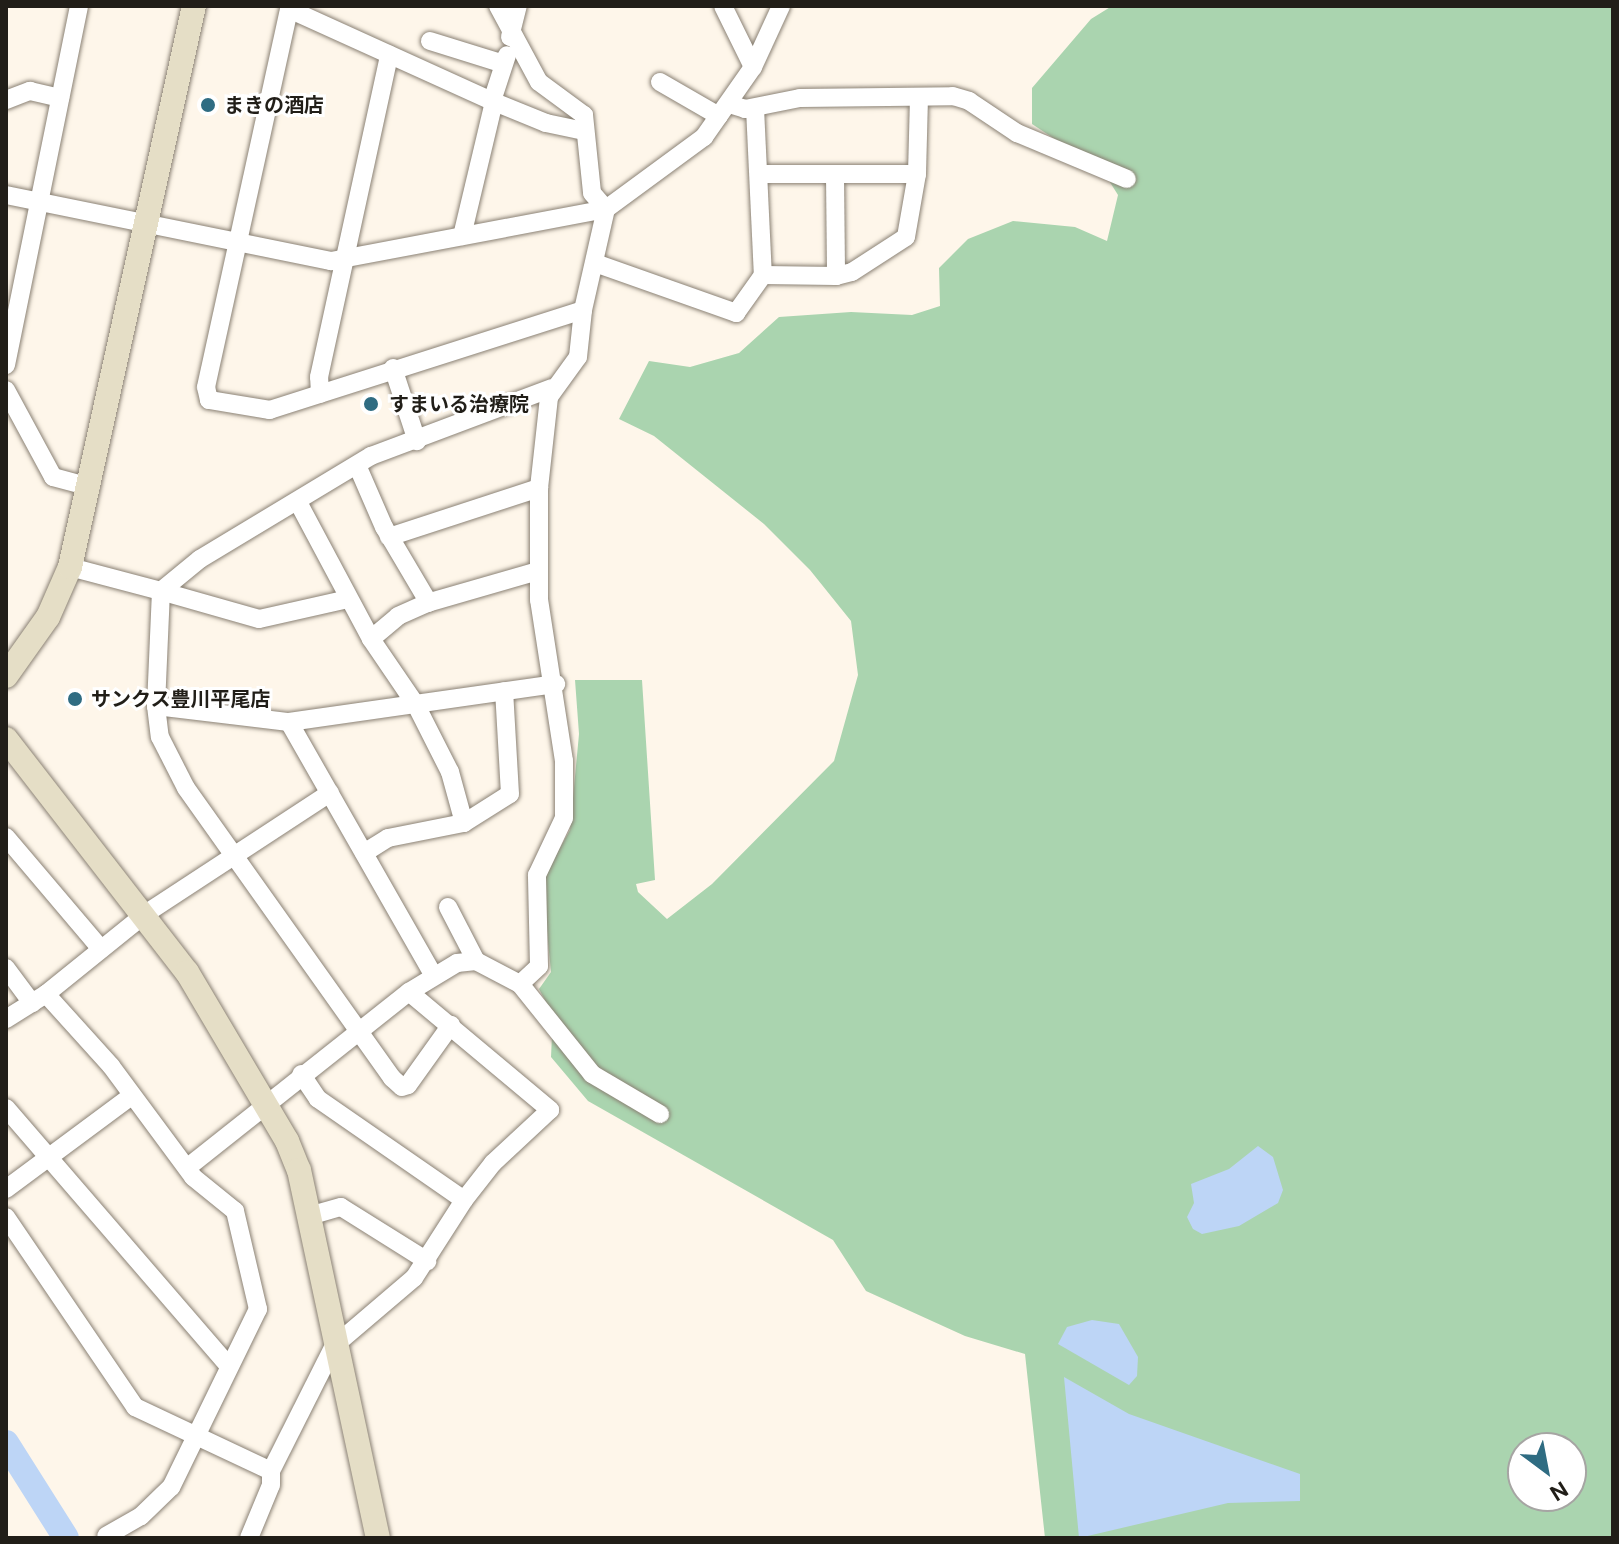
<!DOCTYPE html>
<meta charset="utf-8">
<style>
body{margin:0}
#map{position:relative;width:1619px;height:1544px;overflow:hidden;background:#fef6ea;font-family:"DM Sans","Noto Sans JP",sans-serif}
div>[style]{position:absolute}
.green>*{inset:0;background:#aad4af}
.water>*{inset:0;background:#bdd5f6}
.river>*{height:26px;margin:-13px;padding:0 13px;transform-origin:13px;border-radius:13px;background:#bdd5f6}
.roads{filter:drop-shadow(0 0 2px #8a8174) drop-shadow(0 0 2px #8a8174)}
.street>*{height:18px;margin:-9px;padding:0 9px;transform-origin:9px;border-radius:9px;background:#fff}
.secondary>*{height:24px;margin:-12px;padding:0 12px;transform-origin:12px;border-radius:12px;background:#e5dec6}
.dots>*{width:22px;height:22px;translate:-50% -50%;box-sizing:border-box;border:4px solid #fff;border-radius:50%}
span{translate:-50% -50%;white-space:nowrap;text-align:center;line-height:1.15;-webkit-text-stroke:6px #fff;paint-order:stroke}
.poi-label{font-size:20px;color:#211e18;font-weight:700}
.left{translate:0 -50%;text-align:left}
.frame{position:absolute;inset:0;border:8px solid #211e18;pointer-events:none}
.north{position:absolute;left:1507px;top:1432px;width:80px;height:80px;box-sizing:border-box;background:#fff;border:2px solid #a6a5a3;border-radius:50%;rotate:148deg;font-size:22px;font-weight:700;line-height:32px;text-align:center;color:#211e18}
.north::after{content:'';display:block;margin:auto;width:28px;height:36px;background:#2f6c82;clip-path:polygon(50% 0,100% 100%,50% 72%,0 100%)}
</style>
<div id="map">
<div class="green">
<div style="clip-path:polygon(evenodd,1112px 6px,1613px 6px,1613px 1538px,1045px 1538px,1025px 1354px,965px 1336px,866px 1291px,833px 1240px,588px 1101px,551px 1057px,553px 1015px,539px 989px,551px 972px,542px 880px,570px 830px,579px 734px,575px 680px,642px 680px,655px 880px,636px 884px,638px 892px,667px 919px,712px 884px,834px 761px,858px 675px,851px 621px,810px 570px,764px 524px,654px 436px,619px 419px,649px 361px,690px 367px,739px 353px,779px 317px,851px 312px,912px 315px,940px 306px,939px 268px,968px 239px,1013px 221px,1075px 227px,1107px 241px,1118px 195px,1103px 171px,1032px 124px,1032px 88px,1091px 19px,1112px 6px,1523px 1448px,1571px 1448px,1571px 1496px,1523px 1496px,1523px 1448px)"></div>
</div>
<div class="water">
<div style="clip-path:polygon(1258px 1146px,1273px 1157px,1283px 1190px,1278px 1203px,1239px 1226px,1202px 1234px,1193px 1229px,1187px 1217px,1194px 1203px,1191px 1184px,1229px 1169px)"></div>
<div style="clip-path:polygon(1092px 1320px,1119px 1324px,1138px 1357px,1137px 1376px,1129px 1385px,1058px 1344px,1067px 1327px)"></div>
<div style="clip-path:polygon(1064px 1377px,1129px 1414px,1300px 1474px,1300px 1501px,1228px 1503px,1079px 1538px)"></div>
</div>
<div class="river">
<div style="left:6px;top:1443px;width:112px;rotate:57.7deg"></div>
</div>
<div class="roads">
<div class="street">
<div style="left:498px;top:6px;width:86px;rotate:61.7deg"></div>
<div style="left:539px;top:82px;width:56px;rotate:36.3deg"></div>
<div style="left:584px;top:115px;width:78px;rotate:84.1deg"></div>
<div style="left:592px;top:193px;width:21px;rotate:49deg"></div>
<div style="left:723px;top:6px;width:68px;rotate:63.8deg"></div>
<div style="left:510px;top:37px;width:32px;rotate:-76deg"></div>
<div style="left:430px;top:41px;width:77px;rotate:17.3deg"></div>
<div style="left:660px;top:82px;width:68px;rotate:30deg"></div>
<div style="left:6px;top:100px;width:26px;rotate:-21deg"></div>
<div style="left:30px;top:91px;width:31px;rotate:13deg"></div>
<div style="left:492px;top:101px;width:48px;rotate:-71.9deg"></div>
<div style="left:729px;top:104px;width:17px;rotate:17deg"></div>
<div style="left:745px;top:109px;width:56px;rotate:-11.3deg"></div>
<div style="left:800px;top:98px;width:153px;rotate:-0.7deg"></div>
<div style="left:953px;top:96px;width:17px;rotate:17deg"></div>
<div style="left:969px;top:101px;width:58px;rotate:33.7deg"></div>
<div style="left:1017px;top:133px;width:119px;rotate:22.7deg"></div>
<div style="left:755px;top:108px;width:167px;rotate:87.3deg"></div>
<div style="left:760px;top:174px;width:157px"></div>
<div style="left:835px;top:175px;width:101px;rotate:89.4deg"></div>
<div style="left:6px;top:195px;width:332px;rotate:11.5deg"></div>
<div style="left:331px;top:261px;width:280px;rotate:-10.7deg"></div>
<div style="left:606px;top:209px;width:122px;rotate:-36.3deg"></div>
<div style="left:704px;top:137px;width:85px;rotate:-55deg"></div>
<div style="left:753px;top:67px;width:67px;rotate:-65.3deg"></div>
<div style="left:462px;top:236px;width:138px;rotate:-76.6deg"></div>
<div style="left:595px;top:263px;width:150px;rotate:19.5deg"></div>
<div style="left:736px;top:313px;width:47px;rotate:-54.6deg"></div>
<div style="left:763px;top:275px;width:73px;rotate:0.8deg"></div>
<div style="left:836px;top:276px;width:16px;rotate:-14deg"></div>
<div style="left:852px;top:272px;width:64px;rotate:-32.9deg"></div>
<div style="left:906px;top:237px;width:64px;rotate:-80.1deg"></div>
<div style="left:917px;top:174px;width:76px;rotate:-88.5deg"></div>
<div style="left:583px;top:310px;width:329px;rotate:162.3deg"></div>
<div style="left:270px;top:410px;width:62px;rotate:-170.7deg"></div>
<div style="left:209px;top:400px;width:13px;rotate:-103deg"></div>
<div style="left:206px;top:387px;width:387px;rotate:-77.6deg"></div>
<div style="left:289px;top:9px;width:223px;rotate:24.4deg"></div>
<div style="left:492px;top:101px;width:58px;rotate:22.2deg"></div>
<div style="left:546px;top:123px;width:40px;rotate:12deg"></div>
<div style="left:6px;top:365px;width:366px;rotate:-78.5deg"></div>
<div style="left:393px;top:368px;width:77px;rotate:71.8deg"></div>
<div style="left:6px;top:390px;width:99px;rotate:61.6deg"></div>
<div style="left:53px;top:477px;width:39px;rotate:15deg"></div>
<div style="left:320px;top:394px;width:17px;rotate:-93deg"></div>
<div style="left:319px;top:377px;width:330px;rotate:-77.7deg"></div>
<div style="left:357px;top:465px;width:68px;rotate:66.5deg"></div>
<div style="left:384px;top:527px;width:88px;rotate:59.4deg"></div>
<div style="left:299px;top:504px;width:153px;rotate:61.9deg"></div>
<div style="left:371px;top:639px;width:80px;rotate:55.7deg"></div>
<div style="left:416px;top:705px;width:75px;rotate:63.1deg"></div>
<div style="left:450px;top:772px;width:53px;rotate:74.6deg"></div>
<div style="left:389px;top:537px;width:158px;rotate:-18.1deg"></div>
<div style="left:70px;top:567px;width:94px;rotate:14.8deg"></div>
<div style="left:161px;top:591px;width:50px;rotate:-39.4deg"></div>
<div style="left:200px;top:559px;width:200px;rotate:-31.1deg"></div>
<div style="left:371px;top:456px;width:193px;rotate:-20.6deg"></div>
<div style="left:348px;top:599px;width:91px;rotate:167.3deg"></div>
<div style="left:259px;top:619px;width:102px;rotate:-164.1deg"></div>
<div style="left:161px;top:591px;width:115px;rotate:92.5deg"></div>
<div style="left:156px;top:706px;width:31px;rotate:83deg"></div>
<div style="left:160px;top:737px;width:57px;rotate:63deg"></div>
<div style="left:186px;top:788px;width:356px;rotate:54.6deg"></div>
<div style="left:392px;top:1078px;width:13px;rotate:42deg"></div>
<div style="left:402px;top:1087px;width:6px;rotate:-18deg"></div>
<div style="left:408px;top:1085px;width:74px;rotate:-54.4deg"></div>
<div style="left:371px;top:639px;width:35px;rotate:-40deg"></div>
<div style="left:398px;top:616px;width:32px;rotate:-24deg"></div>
<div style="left:427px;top:603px;width:116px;rotate:-16.1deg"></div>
<div style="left:156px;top:706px;width:134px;rotate:6.9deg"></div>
<div style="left:289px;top:722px;width:270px;rotate:-8.1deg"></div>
<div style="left:289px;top:722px;width:292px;rotate:60.3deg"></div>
<div style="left:6px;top:837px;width:147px;rotate:49.7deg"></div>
<div style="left:364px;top:853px;width:28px;rotate:-32deg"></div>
<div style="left:388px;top:838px;width:77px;rotate:-11.2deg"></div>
<div style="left:464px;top:823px;width:54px;rotate:-32.2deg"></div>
<div style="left:510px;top:794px;width:103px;rotate:-93.3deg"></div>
<div style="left:448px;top:907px;width:61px;rotate:62.6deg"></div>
<div style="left:6px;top:968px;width:44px;rotate:53.4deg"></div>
<div style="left:520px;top:984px;width:26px;rotate:-43deg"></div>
<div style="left:539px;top:966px;width:91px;rotate:-91.3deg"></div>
<div style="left:537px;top:875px;width:63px;rotate:-64.7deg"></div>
<div style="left:564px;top:818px;width:57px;rotate:-90deg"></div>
<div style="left:564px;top:761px;width:163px;rotate:-98.8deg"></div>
<div style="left:539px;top:600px;width:112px;rotate:-90deg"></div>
<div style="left:539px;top:488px;width:92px;rotate:-83.7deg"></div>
<div style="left:549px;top:397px;width:49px;rotate:-54.1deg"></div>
<div style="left:578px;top:357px;width:47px;rotate:-83.9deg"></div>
<div style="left:583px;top:310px;width:104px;rotate:-77.2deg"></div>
<div style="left:409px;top:992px;width:184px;rotate:39.9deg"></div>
<div style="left:550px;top:1110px;width:78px;rotate:137.1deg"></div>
<div style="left:493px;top:1163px;width:47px;rotate:128.1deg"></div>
<div style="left:46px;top:994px;width:97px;rotate:47.9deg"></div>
<div style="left:111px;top:1066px;width:138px;rotate:53.5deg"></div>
<div style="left:193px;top:1177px;width:54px;rotate:39deg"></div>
<div style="left:235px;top:1211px;width:101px;rotate:76.8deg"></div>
<div style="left:258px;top:1309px;width:198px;rotate:116deg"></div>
<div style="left:171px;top:1487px;width:42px;rotate:136deg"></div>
<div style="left:141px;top:1516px;width:40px;rotate:150.3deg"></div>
<div style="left:6px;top:1019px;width:47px;rotate:-32deg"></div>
<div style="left:46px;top:994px;width:127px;rotate:-38.9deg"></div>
<div style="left:145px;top:914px;width:221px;rotate:-33.2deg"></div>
<div style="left:6px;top:1108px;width:341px;rotate:49.2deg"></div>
<div style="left:188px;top:1167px;width:282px;rotate:-38.4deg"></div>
<div style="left:409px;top:992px;width:56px;rotate:-31.1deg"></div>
<div style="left:457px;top:963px;width:19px;rotate:-6deg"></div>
<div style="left:476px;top:961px;width:50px;rotate:27.6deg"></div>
<div style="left:520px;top:984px;width:115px;rotate:51.3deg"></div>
<div style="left:592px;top:1074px;width:79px;rotate:30.5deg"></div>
<div style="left:6px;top:1189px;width:154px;rotate:-36.6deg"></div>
<div style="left:309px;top:1216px;width:33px;rotate:-16deg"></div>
<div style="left:341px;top:1207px;width:102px;rotate:32.1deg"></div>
<div style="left:6px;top:1217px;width:230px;rotate:55.8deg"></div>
<div style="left:135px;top:1407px;width:150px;rotate:25.2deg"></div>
<div style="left:249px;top:1538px;width:57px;rotate:-67.5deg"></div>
<div style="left:271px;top:1485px;width:14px;rotate:-90deg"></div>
<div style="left:271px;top:1471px;width:140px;rotate:-63.3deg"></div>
<div style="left:334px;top:1346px;width:105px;rotate:-40.4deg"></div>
<div style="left:414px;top:1278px;width:93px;rotate:-57.3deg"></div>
<div style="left:464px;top:1200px;width:178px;rotate:-145.3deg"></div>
<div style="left:318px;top:1099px;width:30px;rotate:-124deg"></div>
</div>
<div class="secondary">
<div style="left:6px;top:676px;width:72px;rotate:-54.6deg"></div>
<div style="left:48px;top:617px;width:55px;rotate:-66.3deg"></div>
<div style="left:70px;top:567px;width:575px;rotate:-77.54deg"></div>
<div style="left:6px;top:739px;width:295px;rotate:52.2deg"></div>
<div style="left:187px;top:972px;width:196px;rotate:59.4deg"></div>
<div style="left:287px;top:1141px;width:31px;rotate:68deg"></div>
<div style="left:299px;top:1170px;width:376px;rotate:77.9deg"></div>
</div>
</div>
<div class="dots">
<div style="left:208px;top:105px;background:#2f6c82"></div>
<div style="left:371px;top:404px;background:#2f6c82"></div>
<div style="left:75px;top:699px;background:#2f6c82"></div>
</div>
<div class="poi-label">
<span class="left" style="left:224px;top:105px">まきの酒店</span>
<span class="left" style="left:389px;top:404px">すまいる治療院</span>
<span class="left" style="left:91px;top:699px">サンクス豊川平尾店</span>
</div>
<div class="frame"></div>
<div class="north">N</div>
</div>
